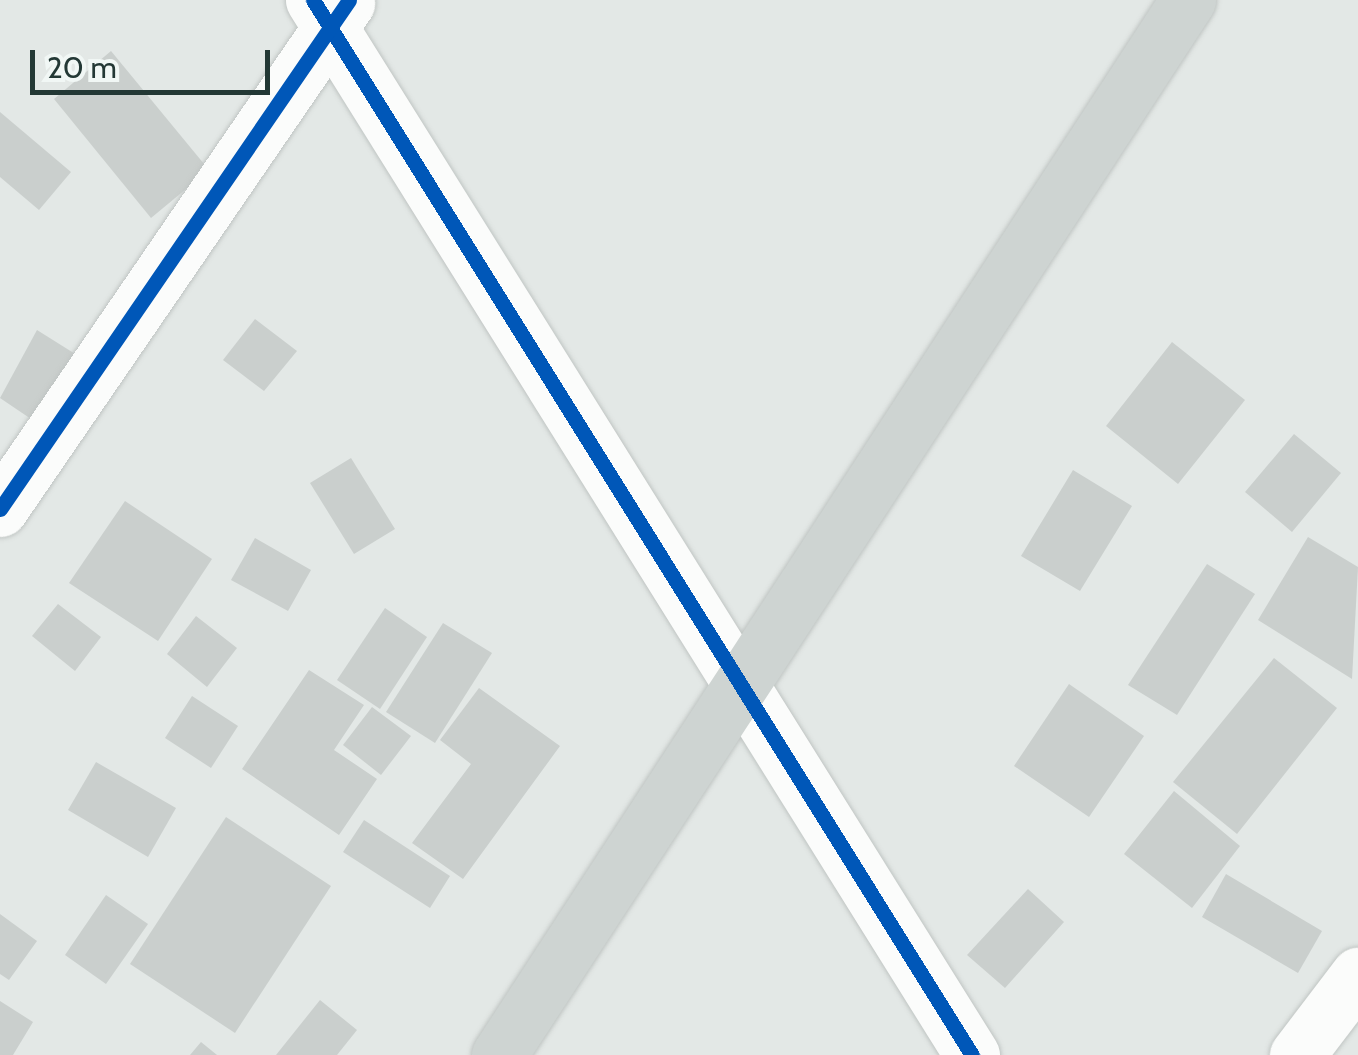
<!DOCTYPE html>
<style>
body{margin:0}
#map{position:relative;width:1358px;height:1055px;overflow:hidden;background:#e3e8e6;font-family:Cabin,sans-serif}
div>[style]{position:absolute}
.building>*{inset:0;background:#cacfcd}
.roads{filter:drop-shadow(0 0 2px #c0c5c3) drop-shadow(0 0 2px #c0c5c3)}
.minor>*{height:55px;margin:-27.5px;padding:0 27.5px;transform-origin:27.5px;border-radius:27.5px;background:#fbfcfb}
.major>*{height:55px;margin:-27.5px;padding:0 27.5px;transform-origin:27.5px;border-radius:27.5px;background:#ced4d2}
.cycleway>*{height:15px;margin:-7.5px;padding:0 7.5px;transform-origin:7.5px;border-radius:7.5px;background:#0057b8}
span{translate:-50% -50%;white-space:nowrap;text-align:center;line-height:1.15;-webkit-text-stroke:9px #f1f7f5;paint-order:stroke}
.scale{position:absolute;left:30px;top:50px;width:240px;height:45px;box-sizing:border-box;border:5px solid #233835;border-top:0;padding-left:12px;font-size:30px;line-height:35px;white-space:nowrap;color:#233835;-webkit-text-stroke:8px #f1f7f5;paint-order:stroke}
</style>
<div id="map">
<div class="building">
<div style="clip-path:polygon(111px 51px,209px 170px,151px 218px,54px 99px)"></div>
<div style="clip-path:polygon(0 112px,71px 172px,39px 210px,0 177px)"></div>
<div style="clip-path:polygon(255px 319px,297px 351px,264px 391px,223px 360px)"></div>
<div style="clip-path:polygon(37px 330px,80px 357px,37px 423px,0 398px)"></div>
<div style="clip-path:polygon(1172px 342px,1245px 400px,1178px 484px,1106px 426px)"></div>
<div style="clip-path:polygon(1294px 434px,1341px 473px,1292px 532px,1245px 492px)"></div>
<div style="clip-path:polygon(351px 458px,395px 529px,354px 554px,310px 483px)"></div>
<div style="clip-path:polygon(1073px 470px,1132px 506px,1080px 591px,1021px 556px)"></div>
<div style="clip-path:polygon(125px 501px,212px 559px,158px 641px,69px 583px)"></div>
<div style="clip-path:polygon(1308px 537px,1358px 567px,1352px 679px,1258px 620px)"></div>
<div style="clip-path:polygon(255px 538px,311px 570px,288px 611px,231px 580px)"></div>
<div style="clip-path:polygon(1207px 564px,1255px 594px,1177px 715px,1128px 685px)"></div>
<div style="clip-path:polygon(58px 604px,101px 637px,75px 671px,32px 636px)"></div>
<div style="clip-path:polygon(385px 608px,427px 637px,380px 709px,337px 680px)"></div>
<div style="clip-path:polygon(196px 616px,237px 648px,207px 687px,167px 654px)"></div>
<div style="clip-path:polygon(443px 623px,492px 653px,435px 743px,386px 712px)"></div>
<div style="clip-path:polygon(1274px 658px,1337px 708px,1237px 834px,1173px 782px)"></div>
<div style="clip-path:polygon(309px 670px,364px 705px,334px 750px,377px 779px,339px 835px,242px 769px)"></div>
<div style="clip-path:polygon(1069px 684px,1144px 736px,1089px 817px,1014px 766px)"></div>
<div style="clip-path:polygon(479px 688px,560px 746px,463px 879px,412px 843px,471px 764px,440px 740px)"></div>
<div style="clip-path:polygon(192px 696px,238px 726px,211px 768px,165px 738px)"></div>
<div style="clip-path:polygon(372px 707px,411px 736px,381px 775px,343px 745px)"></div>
<div style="clip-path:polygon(96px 762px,176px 808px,148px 857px,68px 810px)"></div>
<div style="clip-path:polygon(1174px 791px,1240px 846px,1192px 908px,1124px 854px)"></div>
<div style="clip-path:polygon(226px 817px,331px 886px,235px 1033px,130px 964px)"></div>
<div style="clip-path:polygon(364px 820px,450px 876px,430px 908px,343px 852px)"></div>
<div style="clip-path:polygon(1226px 874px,1322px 931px,1298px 973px,1202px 917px)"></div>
<div style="clip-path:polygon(1028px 889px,1064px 922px,1005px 988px,967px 955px)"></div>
<div style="clip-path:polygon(106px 895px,148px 924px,106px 984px,65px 955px)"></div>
<div style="clip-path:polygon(0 914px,37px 941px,9px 980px,0 974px)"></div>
<div style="clip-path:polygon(320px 1000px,357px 1030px,337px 1055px,276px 1055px)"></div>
<div style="clip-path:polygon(0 1001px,33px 1022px,13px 1055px,0 1055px)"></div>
<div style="clip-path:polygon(201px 1042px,217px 1055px,190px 1055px)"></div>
</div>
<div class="roads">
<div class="minor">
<div style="left:313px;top:0;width:1244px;rotate:58.01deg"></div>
<div style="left:0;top:509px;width:614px;rotate:-55.56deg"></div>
<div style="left:1297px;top:1055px;width:101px;rotate:-52.7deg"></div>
</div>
<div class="major">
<div style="left:499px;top:1055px;width:1260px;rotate:-56.85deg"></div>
</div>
</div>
<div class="cycleway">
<div style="left:313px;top:0;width:1244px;rotate:58.01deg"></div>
<div style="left:0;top:509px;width:617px;rotate:-55.56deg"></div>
</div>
<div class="scale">20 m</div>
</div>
